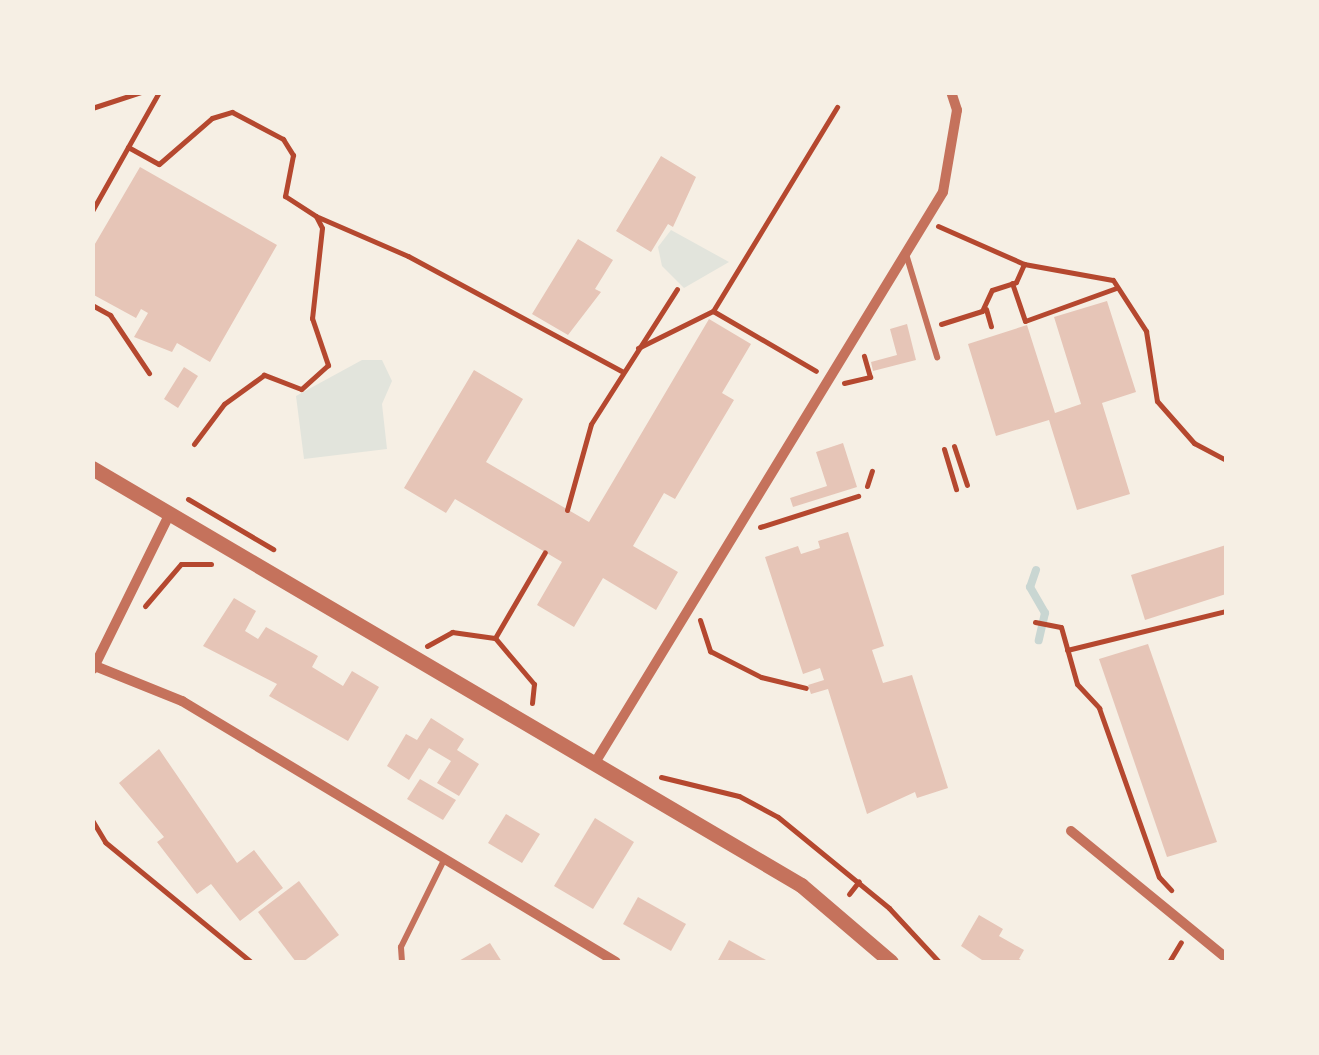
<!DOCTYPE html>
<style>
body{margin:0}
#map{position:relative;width:1319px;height:1055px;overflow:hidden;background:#f6efe4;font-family:Figtree,sans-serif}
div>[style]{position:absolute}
.green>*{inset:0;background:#e2e4dc}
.stream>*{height:8px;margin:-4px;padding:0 4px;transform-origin:4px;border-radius:4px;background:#c9d6d2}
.building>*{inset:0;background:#e6c5b7}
.path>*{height:5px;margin:-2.5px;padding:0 2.5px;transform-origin:2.5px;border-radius:2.5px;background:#b5482f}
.service>*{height:6px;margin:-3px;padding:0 3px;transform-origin:3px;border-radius:3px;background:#c5725c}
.minor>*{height:10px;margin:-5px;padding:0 5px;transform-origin:5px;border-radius:5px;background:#c5725c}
.tertiary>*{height:15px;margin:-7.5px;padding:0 7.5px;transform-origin:7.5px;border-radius:7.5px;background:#c5725c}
span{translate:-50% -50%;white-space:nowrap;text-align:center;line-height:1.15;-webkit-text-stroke:10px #f6efe4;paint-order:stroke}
.frame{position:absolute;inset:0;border:95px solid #f6efe4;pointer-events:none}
</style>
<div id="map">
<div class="green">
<div style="clip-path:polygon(671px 230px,729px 262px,684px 288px,662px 266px,658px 247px)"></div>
<div style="clip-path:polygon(362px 360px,382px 360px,392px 381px,382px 404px,387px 449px,304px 459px,296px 396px)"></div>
</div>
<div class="stream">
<div style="left:1036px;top:570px;width:18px;rotate:109deg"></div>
<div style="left:1030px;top:587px;width:30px;rotate:60deg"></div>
<div style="left:1045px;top:613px;width:28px;rotate:103deg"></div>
</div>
<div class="building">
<div style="clip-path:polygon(661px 156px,696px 177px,673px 227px,668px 224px,651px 252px,616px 231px)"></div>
<div style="clip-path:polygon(140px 167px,277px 245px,210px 362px,177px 343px,172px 352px,134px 337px,148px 313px,141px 309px,136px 318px,92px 294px,92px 249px)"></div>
<div style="clip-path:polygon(578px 239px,613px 260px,595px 289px,601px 292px,568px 335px,532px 314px)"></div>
<div style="clip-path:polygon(1107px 301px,1136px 392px,1102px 403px,1130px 494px,1077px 510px,1049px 420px,996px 436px,968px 344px,1027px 325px,1055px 413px,1081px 404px,1054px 317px)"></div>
<div style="clip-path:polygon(709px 319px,751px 344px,722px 393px,734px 400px,675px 499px,664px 493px,633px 546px,678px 572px,656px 610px,603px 578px,574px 627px,537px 605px,562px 562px,455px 499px,446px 513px,404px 488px,474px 370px,523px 399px,486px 462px,589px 522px)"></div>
<div style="clip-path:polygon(907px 324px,916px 360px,873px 371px,871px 362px,897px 355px,890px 329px)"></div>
<div style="clip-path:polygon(184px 367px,198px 376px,178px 408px,164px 399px)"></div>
<div style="clip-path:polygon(843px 443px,857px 487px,793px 507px,790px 498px,827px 486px,816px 452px)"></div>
<div style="clip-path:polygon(848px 532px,884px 646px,872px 650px,883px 683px,912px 675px,948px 788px,917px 798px,915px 792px,867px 814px,828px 689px,811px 694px,808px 685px,824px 680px,820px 668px,803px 674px,765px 557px,798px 546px,801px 554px,820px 548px,818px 541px)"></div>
<div style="clip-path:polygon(1226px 545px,1226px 594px,1145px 620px,1131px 575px)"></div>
<div style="clip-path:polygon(234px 598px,256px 611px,245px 631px,258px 639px,266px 627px,318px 656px,312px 667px,343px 686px,352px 671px,379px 687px,348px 741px,269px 696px,277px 684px,203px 646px)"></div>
<div style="clip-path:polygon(1148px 644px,1217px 842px,1167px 857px,1099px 659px)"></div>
<div style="clip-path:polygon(431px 718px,464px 739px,457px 750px,479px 764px,459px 796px,437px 783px,451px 761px,429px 748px,409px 780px,387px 766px,406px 734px,417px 740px)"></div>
<div style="clip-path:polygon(159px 749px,237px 863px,254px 850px,283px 888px,240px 921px,211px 884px,197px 894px,157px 842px,164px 837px,119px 783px)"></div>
<div style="clip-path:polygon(420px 779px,456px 800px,443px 820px,407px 799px)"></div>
<div style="clip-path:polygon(506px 814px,540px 834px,522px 863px,488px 843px)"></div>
<div style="clip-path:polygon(595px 818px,634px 842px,593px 909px,554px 886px)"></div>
<div style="clip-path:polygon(299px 881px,339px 935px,303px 962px,296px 962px,258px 912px)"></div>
<div style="clip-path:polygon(638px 897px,686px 924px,671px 951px,623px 924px)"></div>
<div style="clip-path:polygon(979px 915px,1003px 929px,999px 936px,1024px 950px,1019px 959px,1025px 962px,985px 962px,961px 946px)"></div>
<div style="clip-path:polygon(729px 940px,766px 960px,764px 962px,717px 962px)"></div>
<div style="clip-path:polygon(490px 943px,502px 962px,457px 962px)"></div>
</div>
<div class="path">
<div style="left:92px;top:108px;width:52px;rotate:-18.1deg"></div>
<div style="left:128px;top:147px;width:35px;rotate:29deg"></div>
<div style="left:159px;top:164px;width:70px;rotate:-41deg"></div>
<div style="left:212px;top:118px;width:21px;rotate:-17deg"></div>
<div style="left:232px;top:112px;width:58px;rotate:27.9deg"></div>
<div style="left:283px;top:139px;width:19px;rotate:58deg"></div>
<div style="left:293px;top:155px;width:42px;rotate:101deg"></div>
<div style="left:285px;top:196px;width:37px;rotate:33deg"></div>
<div style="left:316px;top:216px;width:13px;rotate:63deg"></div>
<div style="left:322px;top:228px;width:91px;rotate:96.3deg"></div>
<div style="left:312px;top:318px;width:50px;rotate:71.2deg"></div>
<div style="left:328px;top:365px;width:36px;rotate:138deg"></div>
<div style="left:301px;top:389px;width:40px;rotate:-159deg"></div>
<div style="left:264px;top:375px;width:49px;rotate:144.1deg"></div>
<div style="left:224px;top:404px;width:50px;rotate:126.9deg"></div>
<div style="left:92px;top:211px;width:137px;rotate:-60.6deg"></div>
<div style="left:318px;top:217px;width:98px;rotate:23.4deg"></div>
<div style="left:408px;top:256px;width:244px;rotate:28.3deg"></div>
<div style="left:938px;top:226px;width:94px;rotate:23.8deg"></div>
<div style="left:1024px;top:264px;width:90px;rotate:10.2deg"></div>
<div style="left:1113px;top:280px;width:61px;rotate:57.1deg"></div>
<div style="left:1146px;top:331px;width:71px;rotate:81.1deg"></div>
<div style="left:1157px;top:401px;width:56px;rotate:48.6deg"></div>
<div style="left:1194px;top:443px;width:36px;rotate:28deg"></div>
<div style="left:1012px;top:283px;width:40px;rotate:71.1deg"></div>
<div style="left:1025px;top:321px;width:97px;rotate:-19.9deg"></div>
<div style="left:92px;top:305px;width:21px;rotate:29deg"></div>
<div style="left:110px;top:315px;width:70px;rotate:56.1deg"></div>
<div style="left:986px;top:309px;width:18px;rotate:74deg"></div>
<div style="left:713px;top:311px;width:239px;rotate:-58.7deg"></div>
<div style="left:941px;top:324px;width:43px;rotate:-17.6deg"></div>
<div style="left:982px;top:311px;width:23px;rotate:-65deg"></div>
<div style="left:992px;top:290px;width:25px;rotate:-18deg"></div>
<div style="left:1016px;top:282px;width:20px;rotate:-66deg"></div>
<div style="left:638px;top:348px;width:84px;rotate:-26.3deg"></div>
<div style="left:713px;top:311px;width:119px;rotate:30.2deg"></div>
<div style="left:844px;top:383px;width:27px;rotate:-13deg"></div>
<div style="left:870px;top:377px;width:22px;rotate:-106deg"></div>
<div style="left:954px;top:446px;width:41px;rotate:71.6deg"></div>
<div style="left:944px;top:449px;width:42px;rotate:73.3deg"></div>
<div style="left:867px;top:486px;width:16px;rotate:-72deg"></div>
<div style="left:188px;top:499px;width:99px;rotate:30.5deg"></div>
<div style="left:567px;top:510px;width:89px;rotate:-74.4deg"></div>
<div style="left:591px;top:424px;width:160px;rotate:-57.5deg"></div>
<div style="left:760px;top:527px;width:103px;rotate:-17.6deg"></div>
<div style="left:145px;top:606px;width:55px;rotate:-49.4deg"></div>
<div style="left:181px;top:564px;width:30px"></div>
<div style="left:700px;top:620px;width:33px;rotate:72deg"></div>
<div style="left:710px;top:651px;width:57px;rotate:27deg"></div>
<div style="left:761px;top:677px;width:46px;rotate:13.7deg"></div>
<div style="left:1035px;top:622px;width:26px;rotate:11deg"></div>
<div style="left:1061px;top:627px;width:59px;rotate:74.3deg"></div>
<div style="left:1077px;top:684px;width:33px;rotate:47deg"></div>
<div style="left:1099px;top:708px;width:179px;rotate:70.5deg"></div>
<div style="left:1159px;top:877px;width:18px;rotate:47deg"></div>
<div style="left:427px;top:646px;width:29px;rotate:-29deg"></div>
<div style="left:452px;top:632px;width:43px;rotate:7.9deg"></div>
<div style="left:1067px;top:650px;width:164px;rotate:-13.8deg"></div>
<div style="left:532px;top:703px;width:19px;rotate:-84deg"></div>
<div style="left:534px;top:684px;width:60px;rotate:-130.3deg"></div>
<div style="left:495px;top:638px;width:99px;rotate:-59.8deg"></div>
<div style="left:661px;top:777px;width:80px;rotate:13.7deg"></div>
<div style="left:739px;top:796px;width:44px;rotate:28.3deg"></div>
<div style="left:778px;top:817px;width:144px;rotate:39.3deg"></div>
<div style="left:889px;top:908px;width:74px;rotate:47.2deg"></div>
<div style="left:92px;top:820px;width:26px;rotate:59deg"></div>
<div style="left:105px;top:842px;width:189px;rotate:39.4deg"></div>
<div style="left:849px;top:894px;width:16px;rotate:-52deg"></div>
<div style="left:1169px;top:962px;width:23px;rotate:-59deg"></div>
</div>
<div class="service">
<div style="left:906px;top:254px;width:108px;rotate:73.2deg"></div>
<div style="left:402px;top:962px;width:15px;rotate:-94deg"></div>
<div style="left:401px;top:947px;width:99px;rotate:-63.7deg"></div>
</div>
<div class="minor">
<div style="left:95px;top:666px;width:94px;rotate:21.9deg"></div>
<div style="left:182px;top:701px;width:506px;rotate:31.02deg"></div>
<div style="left:93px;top:669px;width:174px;rotate:-63.7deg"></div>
<div style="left:596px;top:761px;width:666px;rotate:-58.62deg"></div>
<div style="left:943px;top:192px;width:83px;rotate:-80.3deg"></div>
<div style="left:957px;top:110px;width:19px;rotate:-108deg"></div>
<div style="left:1071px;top:831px;width:200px;rotate:39.3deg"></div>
</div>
<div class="tertiary">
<div style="left:92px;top:468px;width:823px;rotate:30.46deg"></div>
<div style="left:801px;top:885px;width:118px;rotate:40.5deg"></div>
</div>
<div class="frame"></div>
</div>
